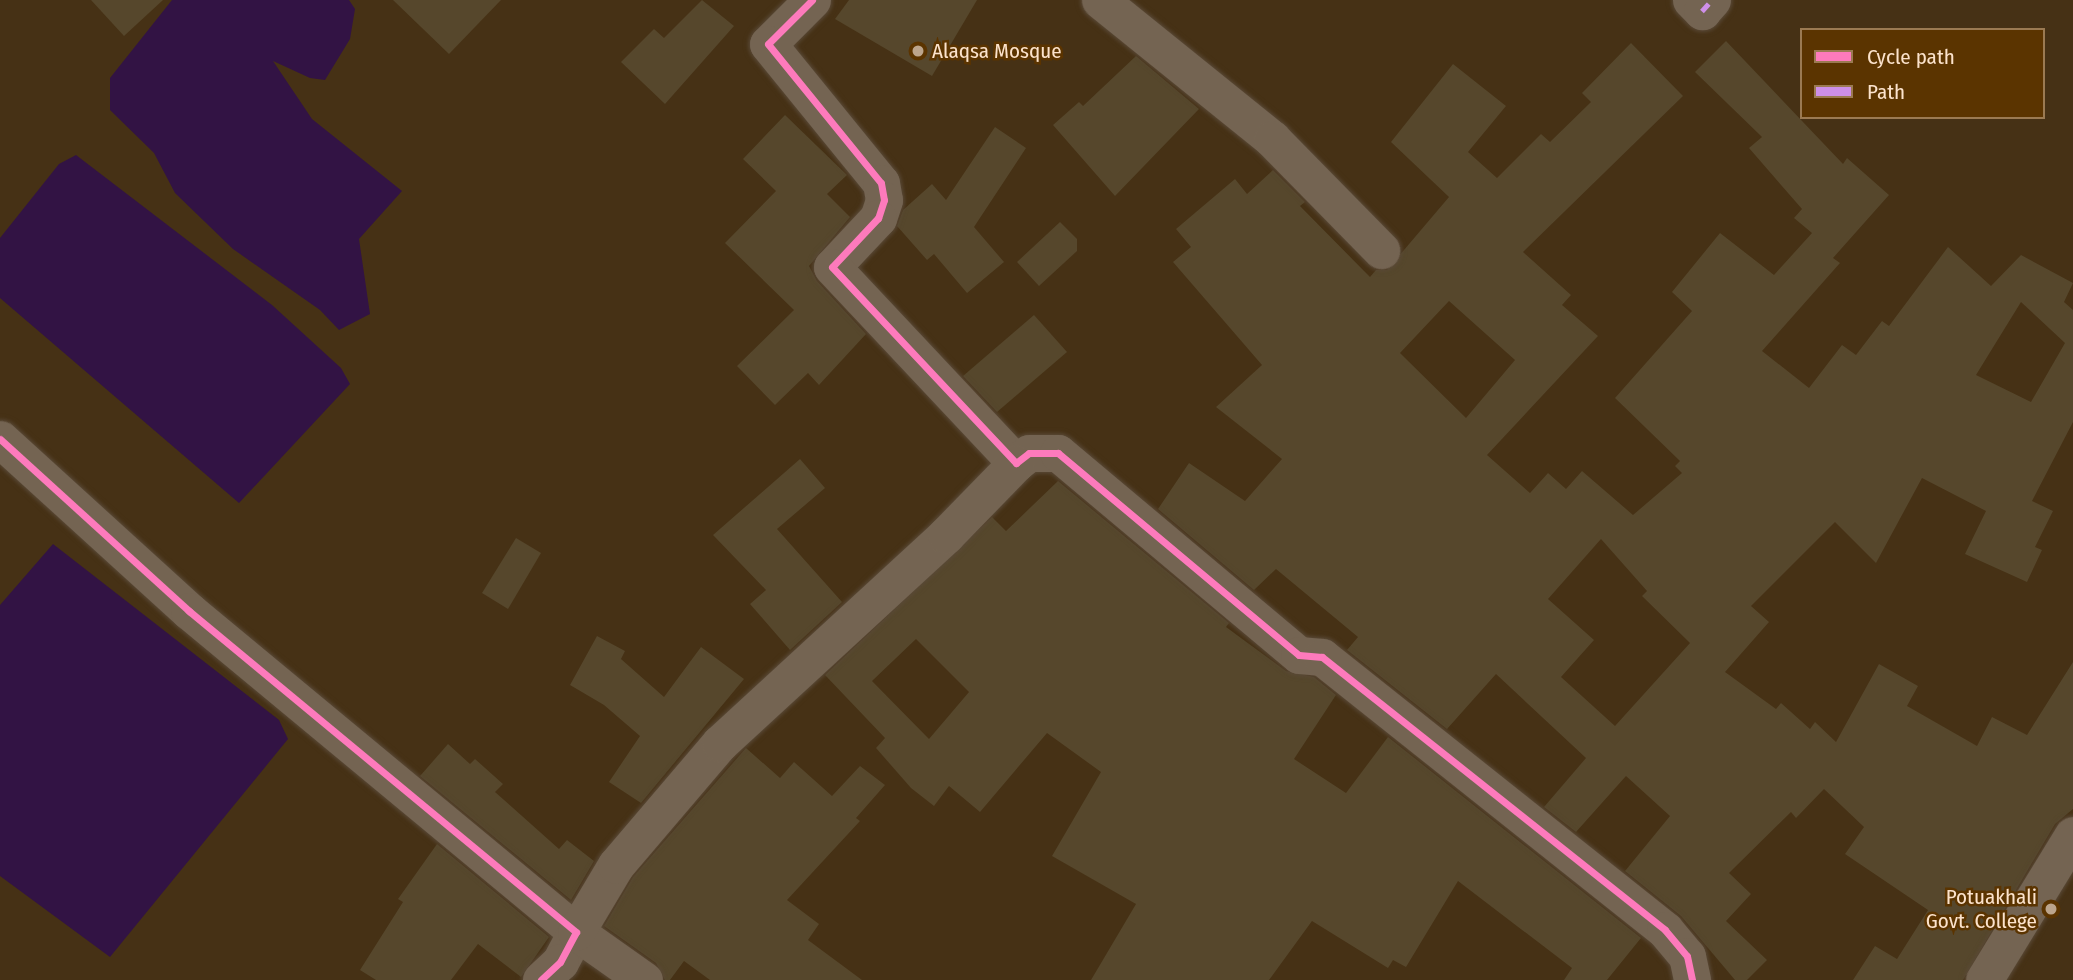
<!DOCTYPE html>
<style>
body{margin:0}
#map{position:relative;width:2073px;height:980px;overflow:hidden;background:#463115;font-family:"Fira Sans Condensed",sans-serif}
div>[style]{position:absolute}
.water>*{inset:0;background:#321344}
.building>*{inset:0;background:#56472c}
.roads{filter:drop-shadow(0 0 2px #594937) drop-shadow(0 0 2px #594937)}
.minor>*{height:37px;margin:-18.5px;padding:0 18.5px;transform-origin:18.5px;border-radius:18.5px;background:#746452}
.quiet>*{height:5px;margin-top:-2.5px;transform-origin:0;background:repeating-linear-gradient(90deg,#ce8fe9 0 10px,transparent 0 15px)}
.cycleway>*{height:7px;margin:-3.5px;padding:0 3.5px;transform-origin:3.5px;border-radius:3.5px;background:#fd7abc}
.dots>*{width:19px;height:19px;translate:-50% -50%;box-sizing:border-box;border:4px solid #5b3400;border-radius:50%}
span{translate:-50% -50%;white-space:nowrap;text-align:center;line-height:1.15;-webkit-text-stroke:5px #5b3400;paint-order:stroke}
.poi-label{font-size:21px;color:#fce3cc}
.left{translate:0 -50%;text-align:left}
.right{translate:-100% -50%;text-align:right}
.legend{position:absolute;left:1800px;top:28px;width:245px;height:91px;box-sizing:border-box;background:#5b3400;border:2px solid #9b7a52;margin:0;padding:9px 12px;list-style:none;font-size:21px;color:#fce3cc}
.legend li{display:flex;align-items:center;gap:14px;height:35px}
.legend b{width:35px;border:2px solid #9b7a52}
</style>
<div id="map">
<div class="water">
<div style="clip-path:polygon(172px 0,349px 0,355px 9px,350px 39px,325px 80px,310px 78px,273px 61px,312px 119px,402px 191px,359px 239px,370px 314px,339px 330px,320px 310px,233px 249px,175px 193px,154px 153px,110px 110px,110px 78px)"></div>
<div style="clip-path:polygon(76px 155px,272px 305px,341px 368px,350px 384px,239px 503px,0 298px,0 238px,59px 164px)"></div>
<div style="clip-path:polygon(53px 544px,279px 720px,288px 739px,110px 957px,0 876px,0 605px)"></div>
</div>
<div class="building">
<div style="clip-path:polygon(91px 0,163px 0,124px 36px)"></div>
<div style="clip-path:polygon(393px 0,501px 0,449px 54px)"></div>
<div style="clip-path:polygon(702px 0,734px 26px,665px 104px,621px 62px,654px 29px,664px 38px)"></div>
<div style="clip-path:polygon(849px 0,977px 0,932px 76px,835px 19px)"></div>
<div style="clip-path:polygon(evenodd,1726px 41px,1843px 164px,1847px 158px,1889px 195px,1833px 258px,1840px 263px,1762px 351px,1809px 388px,1842px 345px,1856px 355px,1882px 321px,1889px 326px,1948px 247px,1991px 286px,2021px 255px,2073px 283px,2064px 302px,2073px 310px,2073px 422px,2032px 501px,2053px 511px,2035px 547px,2042px 550px,2027px 582px,1965px 554px,1986px 511px,1922px 478px,1876px 563px,1835px 522px,1751px 606px,1769px 622px,1725px 672px,1776px 709px,1781px 703px,1810px 729px,1815px 722px,1836px 742px,1879px 664px,1918px 686px,1907px 706px,1977px 746px,1992px 717px,2027px 735px,2073px 662px,2073px 809px,2055px 824px,1963px 980px,1853px 980px,1875px 946px,1897px 959px,1928px 910px,1845px 854px,1864px 827px,1824px 789px,1796px 818px,1791px 812px,1729px 873px,1751px 894px,1726px 921px,1767px 960px,1747px 980px,1735px 980px,1681px 916px,1625px 871px,1670px 816px,1626px 776px,1576px 832px,1544px 807px,1586px 758px,1496px 674px,1447px 729px,1347px 650px,1358px 637px,1276px 569px,1254px 590px,1158px 509px,1189px 463px,1245px 501px,1282px 459px,1216px 407px,1262px 365px,1173px 262px,1191px 247px,1176px 229px,1235px 179px,1247px 194px,1273px 170px,1305px 202px,1300px 206px,1370px 277px,1376px 270px,1387px 270px,1449px 197px,1391px 142px,1453px 64px,1506px 106px,1468px 152px,1497px 178px,1541px 134px,1550px 142px,1591px 102px,1582px 93px,1631px 43px,1683px 96px,1523px 252px,1571px 295px,1562px 305px,1598px 336px,1487px 455px,1530px 493px,1548px 473px,1566px 489px,1582px 471px,1633px 515px,1682px 473px,1675px 466px,1680px 461px,1615px 398px,1692px 311px,1672px 292px,1720px 233px,1774px 275px,1812px 233px,1794px 218px,1802px 209px,1749px 148px,1762px 137px,1695px 72px,1726px 41px,1449px 301px,1515px 360px,1466px 418px,1400px 353px,1449px 301px,1726px 41px,2021px 302px,2065px 343px,2031px 402px,1976px 375px,2021px 302px,1726px 41px,1601px 539px,1647px 591px,1642px 596px,1690px 643px,1615px 726px,1561px 677px,1594px 640px,1548px 599px,1601px 539px)"></div>
<div style="clip-path:polygon(1136px 56px,1199px 109px,1115px 196px,1053px 125px,1079px 102px,1083px 106px)"></div>
<div style="clip-path:polygon(785px 115px,847px 175px,827px 194px,850px 217px,809px 266px,817px 281px,866px 334px,819px 385px,808px 373px,775px 405px,737px 366px,794px 310px,725px 243px,776px 191px,743px 159px)"></div>
<div style="clip-path:polygon(995px 127px,1026px 148px,974px 227px,1004px 262px,967px 293px,934px 254px,927px 260px,897px 226px,903px 210px,932px 184px,946px 200px)"></div>
<div style="clip-path:polygon(1060px 222px,1077px 239px,1077px 251px,1039px 286px,1017px 262px)"></div>
<div style="clip-path:polygon(1034px 315px,1067px 352px,997px 412px,963px 376px)"></div>
<div style="clip-path:polygon(800px 459px,825px 488px,777px 529px,842px 602px,790px 650px,750px 604px,766px 590px,713px 535px)"></div>
<div style="clip-path:polygon(evenodd,1058px 481px,1229px 623px,1226px 627px,1286px 671px,1314px 677px,1336px 695px,1294px 759px,1346px 793px,1388px 737px,1641px 938px,1607px 980px,1564px 980px,1572px 968px,1458px 881px,1406px 967px,1393px 960px,1388px 968px,1312px 921px,1269px 980px,1091px 980px,1136px 904px,1052px 856px,1101px 772px,1047px 733px,980px 812px,949px 786px,934px 806px,911px 788px,876px 748px,885px 738px,825px 675px,992px 517px,1006px 531px,1058px 481px,916px 639px,969px 692px,929px 739px,872px 681px,916px 639px)"></div>
<div style="clip-path:polygon(516px 538px,541px 553px,508px 609px,482px 593px)"></div>
<div style="clip-path:polygon(597px 636px,625px 651px,621px 659px,664px 697px,701px 647px,744px 679px,641px 803px,609px 782px,640px 736px,604px 705px,570px 685px)"></div>
<div style="clip-path:polygon(448px 744px,470px 764px,475px 759px,503px 784px,495px 792px,559px 849px,567px 840px,594px 861px,571px 900px,420px 776px)"></div>
<div style="clip-path:polygon(746px 748px,780px 778px,794px 762px,832px 796px,860px 766px,885px 785px,856px 818px,860px 821px,787px 900px,819px 924px,808px 940px,862px 980px,710px 980px,684px 961px,670px 980px,665px 980px,656px 963px,604px 926px,633px 877px)"></div>
<div style="clip-path:polygon(437px 844px,549px 937px,521px 977px,478px 944px,451px 980px,376px 980px,360px 970px,403px 902px,398px 899px)"></div>
</div>
<div class="roads">
<div class="minor">
<div style="left:812px;top:0;width:62px;rotate:135deg"></div>
<div style="left:768px;top:44px;width:179px;rotate:50.9deg"></div>
<div style="left:881px;top:183px;width:17px;rotate:80deg"></div>
<div style="left:884px;top:200px;width:19px;rotate:108deg"></div>
<div style="left:878px;top:218px;width:67px;rotate:133.2deg"></div>
<div style="left:832px;top:267px;width:269px;rotate:46.8deg"></div>
<div style="left:1016px;top:463px;width:16px;rotate:-38deg"></div>
<div style="left:1029px;top:453px;width:29px"></div>
<div style="left:1058px;top:453px;width:314px;rotate:40deg"></div>
<div style="left:1299px;top:655px;width:23px;rotate:5deg"></div>
<div style="left:1322px;top:657px;width:438px;rotate:38.5deg"></div>
<div style="left:1665px;top:930px;width:34px;rotate:50deg"></div>
<div style="left:1687px;top:956px;width:25px;rotate:78deg"></div>
<div style="left:1100px;top:0;width:221px;rotate:38.9deg"></div>
<div style="left:1272px;top:139px;width:156px;rotate:45.5deg"></div>
<div style="left:1691px;top:0;width:16px;rotate:45deg"></div>
<div style="left:1702px;top:11px;width:15px;rotate:-48deg"></div>
<div style="left:0;top:439px;width:256px;rotate:42.3deg"></div>
<div style="left:189px;top:611px;width:503px;rotate:39.67deg"></div>
<div style="left:576px;top:932px;width:34px;rotate:118deg"></div>
<div style="left:560px;top:962px;width:26px;rotate:137deg"></div>
<div style="left:644px;top:980px;width:83px;rotate:-144.8deg"></div>
<div style="left:576px;top:932px;width:78px;rotate:-59.2deg"></div>
<div style="left:616px;top:865px;width:160px;rotate:-49.6deg"></div>
<div style="left:720px;top:743px;width:307px;rotate:-42.6deg"></div>
<div style="left:946px;top:535px;width:100px;rotate:-45.8deg"></div>
<div style="left:1984px;top:980px;width:170px;rotate:-58.5deg"></div>
</div>
</div>
<div class="quiet">
<div style="left:1702px;top:11px;width:15px;rotate:-48deg"></div>
</div>
<div class="cycleway">
<div style="left:812px;top:0;width:62px;rotate:135deg"></div>
<div style="left:768px;top:44px;width:179px;rotate:50.9deg"></div>
<div style="left:881px;top:183px;width:17px;rotate:80deg"></div>
<div style="left:884px;top:200px;width:19px;rotate:108deg"></div>
<div style="left:878px;top:218px;width:67px;rotate:133.2deg"></div>
<div style="left:832px;top:267px;width:269px;rotate:46.8deg"></div>
<div style="left:1016px;top:463px;width:16px;rotate:-38deg"></div>
<div style="left:1029px;top:453px;width:29px"></div>
<div style="left:1058px;top:453px;width:314px;rotate:40deg"></div>
<div style="left:1299px;top:655px;width:23px;rotate:5deg"></div>
<div style="left:1322px;top:657px;width:438px;rotate:38.5deg"></div>
<div style="left:1665px;top:930px;width:34px;rotate:50deg"></div>
<div style="left:1687px;top:956px;width:25px;rotate:78deg"></div>
<div style="left:0;top:439px;width:256px;rotate:42.3deg"></div>
<div style="left:189px;top:611px;width:503px;rotate:39.67deg"></div>
<div style="left:576px;top:932px;width:34px;rotate:118deg"></div>
<div style="left:560px;top:962px;width:26px;rotate:137deg"></div>
</div>
<div class="dots">
<div style="left:918px;top:51px;background:#bca58c"></div>
<div style="left:2051px;top:909px;background:#bca58c"></div>
</div>
<div class="poi-label">
<span class="left" style="left:932px;top:51px">Alaqsa Mosque</span>
<span class="right" style="left:2037px;top:909px">Potuakhali<br>Govt. College</span>
</div>
<ul class="legend">
<li><b style="height:9px;background:#fd7abc"></b>Cycle path</li>
<li><b style="height:9px;background:#ce8fe9"></b>Path</li>
</ul>
</div>
